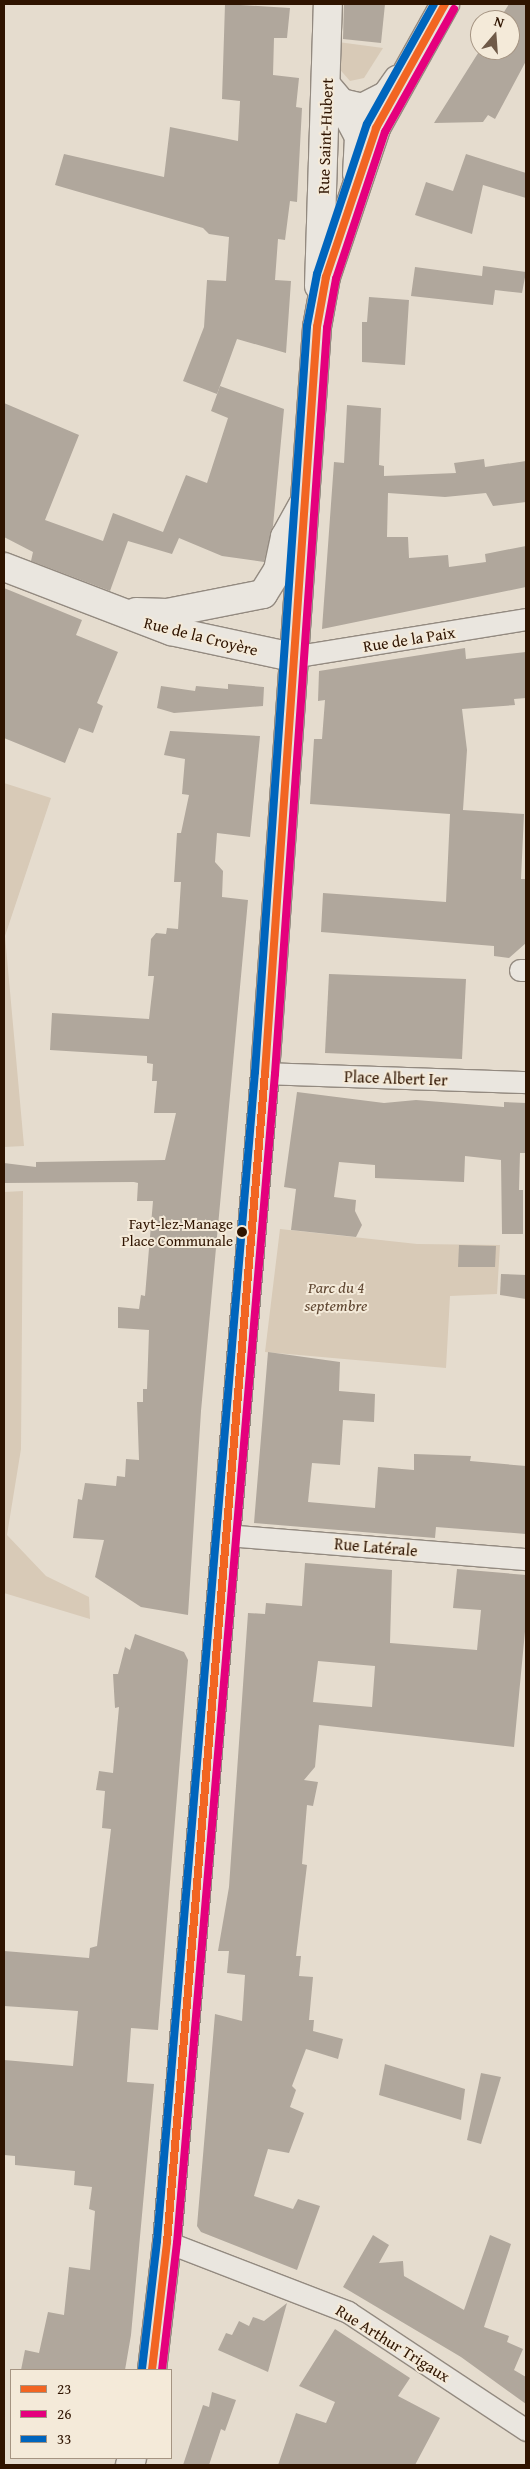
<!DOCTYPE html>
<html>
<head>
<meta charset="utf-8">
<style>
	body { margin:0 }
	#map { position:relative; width:530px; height:2469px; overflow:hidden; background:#e5dcce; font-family:"Gentium Book Plus",serif }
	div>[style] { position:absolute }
	.green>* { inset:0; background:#d8cab7 }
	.building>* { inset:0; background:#b0a79c }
	.roads { filter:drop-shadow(1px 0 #938a80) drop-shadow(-1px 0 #938a80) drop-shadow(0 1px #938a80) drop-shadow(0 -1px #938a80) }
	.minor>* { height:21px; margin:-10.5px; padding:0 10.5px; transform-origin:10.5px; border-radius:10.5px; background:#eae6df }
	.tertiary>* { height:28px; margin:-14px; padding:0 14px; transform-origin:14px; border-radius:14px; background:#eae6df }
	.primary>* { height:28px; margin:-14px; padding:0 14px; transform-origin:14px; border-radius:14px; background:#e7e2da }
	.bus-1>* { height:8px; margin:-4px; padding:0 4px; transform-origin:4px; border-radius:4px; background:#f26522 }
	.bus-2>* { height:8px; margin:-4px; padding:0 4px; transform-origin:4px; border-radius:4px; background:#e5007d }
	.bus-3>* { height:8px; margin:-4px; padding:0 4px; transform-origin:4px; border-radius:4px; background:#0065bd }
	.dots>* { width:14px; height:14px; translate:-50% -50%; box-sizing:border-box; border:2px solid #f4ead9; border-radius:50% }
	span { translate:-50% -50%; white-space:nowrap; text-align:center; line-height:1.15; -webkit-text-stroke:4px #f4ead9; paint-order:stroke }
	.bus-label { font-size:15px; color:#2f1400 }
	.right { translate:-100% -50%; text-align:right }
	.street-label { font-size:16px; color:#2f1400 }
	.park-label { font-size:16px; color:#5f4631; font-style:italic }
	.frame { position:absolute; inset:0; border:5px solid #2f1400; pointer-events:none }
	.legend { position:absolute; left:10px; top:2369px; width:162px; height:90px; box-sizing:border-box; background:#f4ead9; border:1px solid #a59482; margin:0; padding:6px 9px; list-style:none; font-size:15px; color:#2f1400 }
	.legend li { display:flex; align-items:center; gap:10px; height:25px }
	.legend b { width:25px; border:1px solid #a59482 }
	.north { position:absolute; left:470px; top:10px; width:50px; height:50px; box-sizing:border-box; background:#f4ead9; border:1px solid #a59482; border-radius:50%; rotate:18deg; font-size:14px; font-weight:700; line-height:20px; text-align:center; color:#2f1400 }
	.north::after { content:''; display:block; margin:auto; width:18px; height:22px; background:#6f5a48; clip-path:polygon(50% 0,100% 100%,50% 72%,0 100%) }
</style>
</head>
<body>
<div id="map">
	<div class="green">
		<div style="clip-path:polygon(338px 42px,383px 48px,364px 78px,350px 81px,336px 65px)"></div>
		<div style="clip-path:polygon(4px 783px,51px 798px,5px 936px,24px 1146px,4px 1147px)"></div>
		<div style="clip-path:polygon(23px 1191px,21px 1449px,7px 1535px,46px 1576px,89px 1597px,90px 1619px,4px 1593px,4px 1192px)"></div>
		<div style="clip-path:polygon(280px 1229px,417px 1244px,500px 1245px,497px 1294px,450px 1296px,446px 1368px,265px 1352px)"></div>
	</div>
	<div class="building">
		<div style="clip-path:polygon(225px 4px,290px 8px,287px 38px,274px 38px,273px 75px,299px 78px,296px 107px,302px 108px,297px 202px,290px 201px,285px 240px,278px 239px,275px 280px,291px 281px,286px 353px,237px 339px,217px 394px,183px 381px,204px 327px,207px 280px,226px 281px,229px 237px,209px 234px,203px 228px,55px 185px,64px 154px,164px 177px,170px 127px,238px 141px,240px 101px,222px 99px)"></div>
		<div style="clip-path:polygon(344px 4px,385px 4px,381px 43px,343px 39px)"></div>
		<div style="clip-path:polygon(509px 4px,526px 4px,526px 61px,495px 119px,488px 115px,483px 122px,434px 123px,480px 50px,510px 50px,510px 20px,499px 20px)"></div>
		<div style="clip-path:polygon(466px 154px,526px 173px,526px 198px,483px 185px,472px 234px,415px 215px,426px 182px,453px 191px)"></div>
		<div style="clip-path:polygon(483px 266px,526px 272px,522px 293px,495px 290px,493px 305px,411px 296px,415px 267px,482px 276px)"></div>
		<div style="clip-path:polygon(369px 297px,409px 300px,405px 365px,362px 362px,362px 322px,367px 322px)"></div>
		<div style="clip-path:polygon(220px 386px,284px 409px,273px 526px,264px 562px,222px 556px,179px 538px,172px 554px,128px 541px,110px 591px,31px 561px,33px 552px,4px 537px,4px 403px,79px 435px,45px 520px,103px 541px,113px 513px,163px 532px,186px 475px,207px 483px,228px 418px,211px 411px)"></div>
		<div style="clip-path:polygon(347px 405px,381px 408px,379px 465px,384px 466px,384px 476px,456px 473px,454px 463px,484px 459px,485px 467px,526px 461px,526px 502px,493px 506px,486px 493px,445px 497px,388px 493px,387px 537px,408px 537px,409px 558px,448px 555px,449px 567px,486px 562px,485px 554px,526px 546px,526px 587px,322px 629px,334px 462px,344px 463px)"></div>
		<div style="clip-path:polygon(4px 588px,82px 620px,76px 635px,118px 652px,97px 703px,103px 706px,93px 733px,79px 728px,65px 763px,4px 738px)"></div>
		<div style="clip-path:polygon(465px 648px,466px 659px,526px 652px,526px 698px,514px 699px,515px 705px,462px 709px,467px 750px,463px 810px,524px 814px,521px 879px,526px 879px,526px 943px,509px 958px,494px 956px,494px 946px,321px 932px,323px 893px,446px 902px,450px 814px,310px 804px,314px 739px,322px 739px,325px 700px,318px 701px,319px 671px)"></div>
		<div style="clip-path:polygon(228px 684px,264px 687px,263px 706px,174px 713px,157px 708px,161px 686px,195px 691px,196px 686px,228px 689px)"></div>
		<div style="clip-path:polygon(170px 731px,260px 736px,250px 837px,217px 833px,215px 862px,223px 871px,222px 897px,248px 900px,201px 1411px,188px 1615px,141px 1607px,95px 1577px,104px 1540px,73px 1538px,78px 1499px,82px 1500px,85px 1483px,116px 1486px,117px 1476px,125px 1477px,126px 1459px,139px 1460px,137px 1402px,143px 1402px,143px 1389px,147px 1389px,149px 1330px,118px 1328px,118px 1307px,139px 1309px,141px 1295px,145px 1296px,153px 1201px,137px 1201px,138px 1183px,134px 1182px,4px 1183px,4px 1163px,36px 1167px,36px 1162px,165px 1160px,176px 1113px,154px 1113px,157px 1081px,152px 1081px,153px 1064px,147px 1063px,147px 1056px,50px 1050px,52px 1013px,149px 1019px,154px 976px,148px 976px,151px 939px,156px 933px,166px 934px,167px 928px,178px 929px,181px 882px,174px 882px,177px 833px,181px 833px,189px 795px,182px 794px,185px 759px,164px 755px)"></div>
		<div style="clip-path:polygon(329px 974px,466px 979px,462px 1059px,325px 1053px)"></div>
		<div style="clip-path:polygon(297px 1092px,384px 1103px,416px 1100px,504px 1107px,504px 1102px,526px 1103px,526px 1153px,520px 1153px,519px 1190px,523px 1190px,523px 1234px,502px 1234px,501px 1160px,465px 1156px,464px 1182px,375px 1178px,375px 1165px,339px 1162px,334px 1197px,356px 1200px,355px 1211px,362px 1225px,356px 1237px,291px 1230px,296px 1189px,284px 1187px)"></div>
		<div style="clip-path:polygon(459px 1245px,496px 1246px,495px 1267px,458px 1267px)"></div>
		<div style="clip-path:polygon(501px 1274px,526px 1275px,526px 1299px,500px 1295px)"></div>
		<div style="clip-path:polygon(268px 1352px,340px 1362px,339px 1391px,375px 1394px,374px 1422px,343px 1420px,340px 1465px,312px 1463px,308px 1502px,375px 1508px,378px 1467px,414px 1470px,414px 1454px,471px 1456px,470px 1461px,526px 1466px,526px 1534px,436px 1527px,435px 1538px,254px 1523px)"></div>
		<div style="clip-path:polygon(evenodd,305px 1563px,392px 1570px,390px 1643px,477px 1650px,481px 1610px,453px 1608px,457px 1569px,526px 1575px,526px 1621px,514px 1747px,319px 1725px,315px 1767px,304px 1780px,318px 1782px,313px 1806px,307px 1805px,302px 1864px,307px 1865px,296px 1956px,301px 1956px,299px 1976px,313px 1977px,309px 2020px,314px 2020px,313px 2031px,343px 2039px,338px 2059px,306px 2049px,292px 2086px,296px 2090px,290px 2107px,304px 2113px,289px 2153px,268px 2149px,254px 2196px,293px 2209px,298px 2199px,320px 2206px,297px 2270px,201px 2232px,197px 2226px,215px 2014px,242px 2021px,245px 1975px,227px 1973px,229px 1951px,218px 1951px,229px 1887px,248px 1613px,265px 1614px,266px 1603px,302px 1606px,305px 1563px,318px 1661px,375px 1666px,372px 1707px,313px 1702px,318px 1661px)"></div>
		<div style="clip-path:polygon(135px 1634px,184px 1652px,188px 1660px,158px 2030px,131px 2028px,127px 2082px,154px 2084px,131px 2335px,125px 2370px,21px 2370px,25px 2350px,39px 2353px,48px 2312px,64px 2315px,69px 2267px,90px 2270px,95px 2211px,89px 2209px,92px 2187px,74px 2185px,75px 2171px,15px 2165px,15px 2156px,4px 2155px,4px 2060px,73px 2066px,78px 2011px,4px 2006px,4px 1951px,89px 1958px,90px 1948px,97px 1946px,111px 1829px,102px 1828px,105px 1791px,96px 1790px,99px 1771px,113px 1773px,119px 1707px,115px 1708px,113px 1674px,118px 1674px,125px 1647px,130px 1650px)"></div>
		<div style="clip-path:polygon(385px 2064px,465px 2089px,461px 2120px,379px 2095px)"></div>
		<div style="clip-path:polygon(481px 2073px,501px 2077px,481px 2144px,467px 2140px)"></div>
		<div style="clip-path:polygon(373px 2235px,389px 2245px,379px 2263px,403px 2261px,404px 2276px,464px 2310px,490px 2235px,511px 2244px,484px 2327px,509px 2336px,507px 2342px,523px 2349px,514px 2370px,526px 2377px,526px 2404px,461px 2357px,343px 2287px)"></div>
		<div style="clip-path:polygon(287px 2303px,268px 2372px,218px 2350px,226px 2333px,232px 2335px,239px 2321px,249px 2326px,253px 2317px,264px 2321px)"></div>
		<div style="clip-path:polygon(335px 2329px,410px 2378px,398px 2396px,440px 2418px,415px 2465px,278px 2465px,296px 2413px,326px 2423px,335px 2402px,299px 2386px)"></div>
		<div style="clip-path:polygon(212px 2392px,236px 2400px,225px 2431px,221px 2429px,209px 2465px,183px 2465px,203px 2405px,209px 2407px)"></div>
	</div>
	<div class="roads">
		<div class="minor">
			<div style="left:292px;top:657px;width:237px;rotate:-9.2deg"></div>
			<div style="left:520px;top:970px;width:6px"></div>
			<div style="left:265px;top:1073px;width:261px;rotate:2deg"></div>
			<div style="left:225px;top:1535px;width:302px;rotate:4.6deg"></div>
			<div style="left:167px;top:2242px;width:194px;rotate:21.1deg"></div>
			<div style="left:348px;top:2312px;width:214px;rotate:33.5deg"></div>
		</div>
		<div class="tertiary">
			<div style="left:326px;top:85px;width:23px;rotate:50deg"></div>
			<div style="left:341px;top:103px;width:22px;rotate:13deg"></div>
			<div style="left:362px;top:108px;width:28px;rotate:-27deg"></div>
			<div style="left:387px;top:95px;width:19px;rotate:-55deg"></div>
			<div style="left:341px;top:103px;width:38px;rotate:62deg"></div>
			<div style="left:359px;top:137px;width:37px;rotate:93deg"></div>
			<div style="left:319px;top:286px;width:282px;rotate:-88.2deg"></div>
			<div style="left:4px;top:567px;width:179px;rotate:21deg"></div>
			<div style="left:171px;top:631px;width:124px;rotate:12.1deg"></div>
			<div style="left:136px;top:612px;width:31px;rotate:2deg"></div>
			<div style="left:167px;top:613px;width:98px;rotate:-11.2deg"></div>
			<div style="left:263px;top:594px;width:28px;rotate:-58deg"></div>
			<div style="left:278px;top:570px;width:34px;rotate:-78deg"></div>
			<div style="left:285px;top:537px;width:38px;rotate:-61deg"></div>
		</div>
		<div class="primary">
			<div style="left:152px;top:2370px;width:129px;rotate:-83.3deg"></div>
			<div style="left:167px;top:2242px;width:1173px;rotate:-85.21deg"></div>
			<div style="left:265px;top:1073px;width:748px;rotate:-86.01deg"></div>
			<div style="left:317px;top:327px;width:51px;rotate:-79.8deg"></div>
			<div style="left:326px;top:277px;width:157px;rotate:-71.4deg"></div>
			<div style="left:376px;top:128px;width:142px;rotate:-60.9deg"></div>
			<div style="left:130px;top:2465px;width:7px;rotate:-74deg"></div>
		</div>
	</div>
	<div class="bus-1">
		<div style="left:152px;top:2370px;width:129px;rotate:-83.3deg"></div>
		<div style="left:167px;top:2242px;width:1173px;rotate:-85.21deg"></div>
		<div style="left:265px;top:1073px;width:748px;rotate:-86.01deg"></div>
		<div style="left:317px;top:327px;width:51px;rotate:-79.8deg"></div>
		<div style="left:326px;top:277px;width:157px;rotate:-71.4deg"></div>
		<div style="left:376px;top:128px;width:142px;rotate:-60.9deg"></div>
	</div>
	<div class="bus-2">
		<div style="left:162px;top:2370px;width:128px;rotate:-83.3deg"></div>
		<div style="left:177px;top:2243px;width:1173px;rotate:-85.21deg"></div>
		<div style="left:275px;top:1074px;width:748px;rotate:-86.01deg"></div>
		<div style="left:327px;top:328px;width:50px;rotate:-79.6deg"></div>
		<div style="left:336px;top:279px;width:155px;rotate:-71.6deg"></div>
		<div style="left:385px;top:132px;width:141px;rotate:-60.7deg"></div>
	</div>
	<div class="bus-3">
		<div style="left:142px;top:2369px;width:129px;rotate:-83.3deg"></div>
		<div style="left:157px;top:2241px;width:1173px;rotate:-85.21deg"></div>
		<div style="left:255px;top:1072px;width:748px;rotate:-86.01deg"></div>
		<div style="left:307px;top:326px;width:53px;rotate:-79.1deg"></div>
		<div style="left:317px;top:274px;width:158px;rotate:-71.6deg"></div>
		<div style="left:367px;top:124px;width:137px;rotate:-60.8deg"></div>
	</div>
	<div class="dots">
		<div style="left:242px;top:1232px;background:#2f1400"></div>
	</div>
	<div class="bus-label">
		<span class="right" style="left:233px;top:1232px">Fayt-lez-Manage<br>Place Communale</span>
	</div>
	<div class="street-label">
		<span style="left:325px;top:136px;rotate:-88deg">Rue Saint-Hubert</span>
		<span style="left:201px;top:636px;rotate:14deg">Rue de la Croyère</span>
		<span style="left:409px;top:639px;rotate:-9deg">Rue de la Paix</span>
		<span style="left:396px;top:1078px;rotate:2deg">Place Albert Ier</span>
		<span style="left:376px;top:1547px;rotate:5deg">Rue Latérale</span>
		<span style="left:393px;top:2343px;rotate:32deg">Rue Arthur Trigaux</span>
	</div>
	<div class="park-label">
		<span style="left:336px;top:1296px">Parc du 4<br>septembre</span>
	</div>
	<div class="frame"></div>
	<ul class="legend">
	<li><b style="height:6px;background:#f26522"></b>23</li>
	<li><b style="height:6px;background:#e5007d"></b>26</li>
	<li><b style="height:6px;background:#0065bd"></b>33</li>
	</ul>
	<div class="north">N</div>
</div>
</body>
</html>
